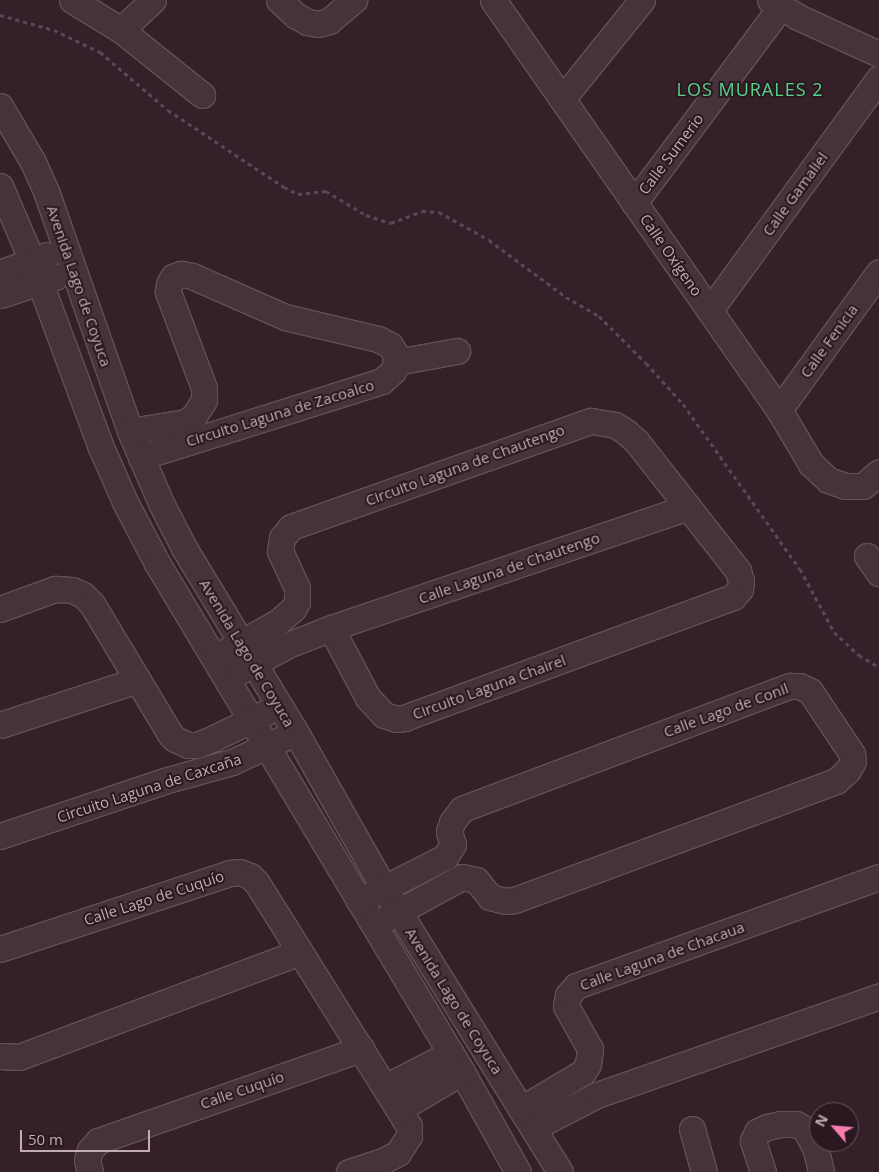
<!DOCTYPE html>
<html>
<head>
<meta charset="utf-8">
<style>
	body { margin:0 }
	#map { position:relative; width:879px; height:1172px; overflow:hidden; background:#351f29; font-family:"Open Sans",sans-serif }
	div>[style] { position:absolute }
	.path>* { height:3px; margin-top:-1.5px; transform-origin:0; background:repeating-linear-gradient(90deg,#5c4759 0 4px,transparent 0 8px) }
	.roads { filter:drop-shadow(1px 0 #644f58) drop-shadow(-1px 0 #644f58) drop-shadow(0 1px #644f58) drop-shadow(0 -1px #644f58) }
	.minor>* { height:25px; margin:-12.5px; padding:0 12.5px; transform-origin:12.5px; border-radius:12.5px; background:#45323b }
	span { translate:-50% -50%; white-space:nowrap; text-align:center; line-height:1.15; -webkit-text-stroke:4px #2a1820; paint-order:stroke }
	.street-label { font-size:15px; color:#c3abb5 }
	.quarter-label { font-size:18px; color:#57d289; letter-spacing:1px }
	.north { position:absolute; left:809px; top:1102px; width:50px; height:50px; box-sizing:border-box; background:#2a1820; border:1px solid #67535c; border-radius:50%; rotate:297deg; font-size:14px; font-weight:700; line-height:20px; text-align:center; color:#c3abb5 }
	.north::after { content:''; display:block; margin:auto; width:18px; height:22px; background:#f77caf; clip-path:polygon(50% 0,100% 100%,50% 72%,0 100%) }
	.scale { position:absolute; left:20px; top:1130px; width:130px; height:22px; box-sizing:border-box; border:2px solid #c3abb5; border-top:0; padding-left:6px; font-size:15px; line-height:18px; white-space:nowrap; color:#c3abb5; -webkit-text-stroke:4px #2a1820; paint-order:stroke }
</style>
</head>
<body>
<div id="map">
	<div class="path">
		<div style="left:0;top:15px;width:56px;rotate:15.5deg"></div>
		<div style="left:54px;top:30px;width:51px;rotate:25.6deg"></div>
		<div style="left:100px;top:52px;width:89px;rotate:40.5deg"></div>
		<div style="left:168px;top:110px;width:139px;rotate:33.6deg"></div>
		<div style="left:284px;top:187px;width:16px;rotate:27deg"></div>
		<div style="left:298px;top:194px;width:28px;rotate:-6deg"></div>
		<div style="left:326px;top:191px;width:47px;rotate:31deg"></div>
		<div style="left:366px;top:215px;width:26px;rotate:18deg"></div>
		<div style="left:391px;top:223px;width:33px;rotate:-21deg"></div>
		<div style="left:422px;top:211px;width:17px;rotate:3deg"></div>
		<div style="left:439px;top:212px;width:57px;rotate:29.2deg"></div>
		<div style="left:489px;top:240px;width:96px;rotate:36.5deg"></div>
		<div style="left:566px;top:297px;width:38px;rotate:30deg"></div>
		<div style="left:599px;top:316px;width:66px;rotate:45deg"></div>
		<div style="left:646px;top:363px;width:55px;rotate:47.9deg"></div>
		<div style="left:683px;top:404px;width:202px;rotate:54.7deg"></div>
		<div style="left:800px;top:569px;width:72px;rotate:61.6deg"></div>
		<div style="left:834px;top:632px;width:34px;rotate:43deg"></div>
		<div style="left:859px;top:655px;width:23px;rotate:31deg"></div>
	</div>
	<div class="roads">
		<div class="minor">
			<div style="left:72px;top:0;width:57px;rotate:31.5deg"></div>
			<div style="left:121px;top:30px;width:104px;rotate:38.7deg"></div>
			<div style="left:279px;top:0;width:22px;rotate:43deg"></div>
			<div style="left:295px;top:15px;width:14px;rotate:30deg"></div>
			<div style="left:307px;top:22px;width:11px;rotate:10deg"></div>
			<div style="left:318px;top:24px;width:11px;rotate:-15deg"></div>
			<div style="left:329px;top:21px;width:33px;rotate:-40deg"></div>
			<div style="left:493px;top:0;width:500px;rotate:55.1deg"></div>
			<div style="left:779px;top:410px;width:63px;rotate:59.3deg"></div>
			<div style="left:811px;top:464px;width:23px;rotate:43deg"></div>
			<div style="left:828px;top:480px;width:18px;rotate:19deg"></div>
			<div style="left:845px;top:486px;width:18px"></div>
			<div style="left:863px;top:486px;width:21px;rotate:-41deg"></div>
			<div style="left:770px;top:0;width:33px;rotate:31deg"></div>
			<div style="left:798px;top:17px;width:89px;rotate:24.6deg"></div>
			<div style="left:121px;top:30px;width:44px;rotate:-43.2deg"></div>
			<div style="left:563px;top:98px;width:126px;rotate:-51.1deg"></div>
			<div style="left:0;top:106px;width:65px;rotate:59.5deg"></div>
			<div style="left:33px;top:162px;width:35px;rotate:66deg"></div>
			<div style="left:47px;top:194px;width:251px;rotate:70.7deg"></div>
			<div style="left:130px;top:431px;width:78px;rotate:66.7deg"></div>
			<div style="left:161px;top:503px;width:51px;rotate:62.9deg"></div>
			<div style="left:184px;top:548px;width:214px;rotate:58.8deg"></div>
			<div style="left:295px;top:731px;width:180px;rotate:60.5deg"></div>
			<div style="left:384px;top:888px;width:334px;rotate:58.2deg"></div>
			<div style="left:0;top:186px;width:82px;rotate:66.9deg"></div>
			<div style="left:32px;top:261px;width:196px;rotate:69.7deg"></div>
			<div style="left:100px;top:445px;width:62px;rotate:66.3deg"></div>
			<div style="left:125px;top:502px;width:69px;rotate:62.3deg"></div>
			<div style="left:157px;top:563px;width:593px;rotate:59.07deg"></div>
			<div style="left:462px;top:1072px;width:115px;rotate:60.8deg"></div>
			<div style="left:634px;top:203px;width:244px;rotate:-53.2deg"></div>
			<div style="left:0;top:273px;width:50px;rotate:-21deg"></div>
			<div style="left:0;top:295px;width:58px;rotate:-18.1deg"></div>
			<div style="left:710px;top:310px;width:287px;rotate:-53.9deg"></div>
			<div style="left:396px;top:362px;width:62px;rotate:-10.2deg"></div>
			<div style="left:779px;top:410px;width:170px;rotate:-54.1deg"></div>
			<div style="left:130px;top:431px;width:57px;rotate:-9.1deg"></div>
			<div style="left:186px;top:422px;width:10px;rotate:-37deg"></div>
			<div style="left:194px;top:416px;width:19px;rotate:-58deg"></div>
			<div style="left:204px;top:400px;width:12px;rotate:-90deg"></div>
			<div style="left:204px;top:388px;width:103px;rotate:-110.6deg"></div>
			<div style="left:168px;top:292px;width:8px;rotate:-83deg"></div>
			<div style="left:169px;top:284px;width:8px;rotate:-60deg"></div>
			<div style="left:173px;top:277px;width:9px;rotate:-21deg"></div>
			<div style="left:181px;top:274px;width:11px;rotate:10deg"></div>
			<div style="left:192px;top:276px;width:102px;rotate:23.8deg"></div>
			<div style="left:285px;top:317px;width:96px;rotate:13.3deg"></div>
			<div style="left:378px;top:339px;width:13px;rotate:27deg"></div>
			<div style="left:390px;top:345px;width:9px;rotate:58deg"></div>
			<div style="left:395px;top:353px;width:9px;rotate:84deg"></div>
			<div style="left:396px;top:362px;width:9px;rotate:108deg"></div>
			<div style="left:393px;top:371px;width:15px;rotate:138deg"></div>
			<div style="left:382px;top:381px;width:253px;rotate:162.5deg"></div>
			<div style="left:867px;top:556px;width:21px;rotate:55deg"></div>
			<div style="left:0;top:609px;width:59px;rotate:-20deg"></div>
			<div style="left:55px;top:589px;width:17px;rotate:3deg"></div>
			<div style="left:72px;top:590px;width:12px;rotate:24deg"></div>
			<div style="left:83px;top:595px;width:13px;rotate:45deg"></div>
			<div style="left:92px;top:604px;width:152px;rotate:59deg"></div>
			<div style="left:170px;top:734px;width:7px;rotate:45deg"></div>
			<div style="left:175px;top:739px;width:14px;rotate:25deg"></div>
			<div style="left:188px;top:745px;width:9px"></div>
			<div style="left:197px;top:745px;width:16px;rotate:-22deg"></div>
			<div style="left:212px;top:739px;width:59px;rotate:-26.1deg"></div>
			<div style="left:214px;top:658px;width:73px;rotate:-29.4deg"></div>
			<div style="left:278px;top:622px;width:20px;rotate:-41deg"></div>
			<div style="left:293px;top:609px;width:8px;rotate:-60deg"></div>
			<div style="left:297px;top:602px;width:14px;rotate:-90deg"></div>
			<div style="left:297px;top:588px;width:41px;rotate:-114.7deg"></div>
			<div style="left:280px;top:551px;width:13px;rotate:-81deg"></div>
			<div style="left:282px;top:538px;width:14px;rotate:-51deg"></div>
			<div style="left:291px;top:527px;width:318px;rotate:-19.5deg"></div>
			<div style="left:591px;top:421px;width:24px;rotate:9deg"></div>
			<div style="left:615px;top:425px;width:13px;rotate:32deg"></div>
			<div style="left:626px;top:432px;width:15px;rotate:42deg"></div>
			<div style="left:637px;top:442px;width:164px;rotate:51.9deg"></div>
			<div style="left:738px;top:571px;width:10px;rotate:73deg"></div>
			<div style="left:741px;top:581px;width:8px;rotate:97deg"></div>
			<div style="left:740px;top:589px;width:11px;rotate:131deg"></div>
			<div style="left:733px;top:597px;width:350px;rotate:159.8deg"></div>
			<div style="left:405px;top:718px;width:8px;rotate:173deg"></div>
			<div style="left:397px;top:719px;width:14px;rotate:-163deg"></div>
			<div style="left:384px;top:715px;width:23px;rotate:-133deg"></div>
			<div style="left:368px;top:698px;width:79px;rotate:-117.9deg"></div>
			<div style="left:240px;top:671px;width:55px;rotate:-28.4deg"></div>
			<div style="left:288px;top:645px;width:46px;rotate:-21.6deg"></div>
			<div style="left:331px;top:628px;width:377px;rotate:-18.7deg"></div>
			<div style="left:0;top:725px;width:145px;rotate:-18.1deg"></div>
			<div style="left:0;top:836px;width:173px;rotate:-18.5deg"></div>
			<div style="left:164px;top:781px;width:71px;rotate:-15.6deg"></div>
			<div style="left:232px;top:762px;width:55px;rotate:-24.7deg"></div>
			<div style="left:359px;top:901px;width:97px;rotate:-27.1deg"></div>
			<div style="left:445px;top:857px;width:15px;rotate:-58deg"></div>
			<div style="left:453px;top:844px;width:13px;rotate:-108deg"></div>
			<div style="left:449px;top:832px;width:10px;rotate:-73deg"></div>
			<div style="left:452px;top:822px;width:16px;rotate:-52deg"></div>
			<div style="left:462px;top:809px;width:350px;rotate:-20.6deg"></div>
			<div style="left:790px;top:686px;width:9px"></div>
			<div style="left:799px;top:686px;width:12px;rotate:24deg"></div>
			<div style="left:810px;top:691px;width:76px;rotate:56.3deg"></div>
			<div style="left:852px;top:754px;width:7px;rotate:82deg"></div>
			<div style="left:853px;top:761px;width:10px;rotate:119deg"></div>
			<div style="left:848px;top:770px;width:16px;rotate:137deg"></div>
			<div style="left:836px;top:781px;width:342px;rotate:159.7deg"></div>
			<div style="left:515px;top:900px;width:10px;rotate:174deg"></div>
			<div style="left:505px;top:901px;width:16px;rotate:-165deg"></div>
			<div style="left:490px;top:897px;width:22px;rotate:-129deg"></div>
			<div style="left:476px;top:880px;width:14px;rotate:-168deg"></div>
			<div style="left:462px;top:877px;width:100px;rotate:151.4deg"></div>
			<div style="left:0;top:949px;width:242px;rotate:-18.3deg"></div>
			<div style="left:230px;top:873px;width:10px;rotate:-6deg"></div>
			<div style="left:240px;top:872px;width:11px;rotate:22deg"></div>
			<div style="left:250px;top:876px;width:10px;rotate:45deg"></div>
			<div style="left:257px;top:883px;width:287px;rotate:58deg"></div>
			<div style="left:409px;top:1126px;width:10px;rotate:90deg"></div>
			<div style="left:409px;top:1136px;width:20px;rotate:123deg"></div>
			<div style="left:398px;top:1153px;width:17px;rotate:152deg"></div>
			<div style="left:383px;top:1161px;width:36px;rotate:162deg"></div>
			<div style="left:0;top:1056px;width:19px;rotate:3deg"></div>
			<div style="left:19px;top:1057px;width:300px;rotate:-20.5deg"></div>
			<div style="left:385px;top:1087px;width:74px;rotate:-27.3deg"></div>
			<div style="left:399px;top:1109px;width:73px;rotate:-30.4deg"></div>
			<div style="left:521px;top:1109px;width:72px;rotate:-30.8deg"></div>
			<div style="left:583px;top:1072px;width:9px;rotate:-58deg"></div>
			<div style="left:588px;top:1064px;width:15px;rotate:-82deg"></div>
			<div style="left:590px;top:1049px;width:49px;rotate:-119.2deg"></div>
			<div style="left:566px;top:1006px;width:11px;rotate:-80deg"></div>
			<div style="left:568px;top:995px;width:12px;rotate:-48deg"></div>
			<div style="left:576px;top:986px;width:322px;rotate:-19.8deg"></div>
			<div style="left:533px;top:1128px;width:72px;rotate:-27.3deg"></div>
			<div style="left:597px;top:1095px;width:299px;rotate:-19.3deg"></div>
			<div style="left:692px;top:1129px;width:45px;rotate:74.4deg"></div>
			<div style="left:90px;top:1172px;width:12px;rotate:-104deg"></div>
			<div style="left:87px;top:1160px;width:10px;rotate:-73deg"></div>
			<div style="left:90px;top:1150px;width:12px;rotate:-48deg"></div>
			<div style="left:98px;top:1141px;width:279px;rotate:-19.3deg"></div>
			<div style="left:763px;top:1172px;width:33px;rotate:-108deg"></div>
			<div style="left:753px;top:1141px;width:10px;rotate:-66deg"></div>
			<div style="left:757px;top:1132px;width:11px;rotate:-27deg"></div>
			<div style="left:767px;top:1127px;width:14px;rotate:-12deg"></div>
			<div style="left:781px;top:1124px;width:15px"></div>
			<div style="left:796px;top:1124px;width:10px;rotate:29deg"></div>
			<div style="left:805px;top:1129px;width:24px;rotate:62deg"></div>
			<div style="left:816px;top:1150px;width:23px;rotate:77deg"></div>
		</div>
	</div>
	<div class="street-label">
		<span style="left:671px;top:154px;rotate:-53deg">Calle Sumerio</span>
		<span style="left:795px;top:194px;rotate:-54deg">Calle Gamaliel</span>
		<span style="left:671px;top:255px;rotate:55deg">Calle Oxígeno</span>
		<span style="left:79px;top:286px;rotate:71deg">Avenida Lago de Coyuca</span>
		<span style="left:829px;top:341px;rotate:-54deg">Calle Fenicia</span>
		<span style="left:280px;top:413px;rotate:-17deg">Circuito Laguna de Zacoalco</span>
		<span style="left:465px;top:465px;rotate:-20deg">Circuito Laguna de Chautengo</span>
		<span style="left:509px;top:568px;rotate:-19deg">Calle Laguna de Chautengo</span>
		<span style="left:247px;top:653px;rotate:59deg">Avenida Lago de Coyuca</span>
		<span style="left:489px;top:687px;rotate:-20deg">Circuito Laguna Chairel</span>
		<span style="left:726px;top:710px;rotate:-20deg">Calle Lago de Conil</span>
		<span style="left:149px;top:788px;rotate:-18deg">Circuito Laguna de Caxcaña</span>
		<span style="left:154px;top:898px;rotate:-18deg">Calle Lago de Cuquío</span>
		<span style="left:662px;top:956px;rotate:-20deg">Calle Laguna de Chacaua</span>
		<span style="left:454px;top:1001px;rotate:58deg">Avenida Lago de Coyuca</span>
		<span style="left:242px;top:1090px;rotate:-19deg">Calle Cuquío</span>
	</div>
	<div class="quarter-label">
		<span style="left:750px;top:89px">LOS MURALES 2</span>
	</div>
	<div class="north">N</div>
	<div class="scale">50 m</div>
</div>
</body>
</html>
